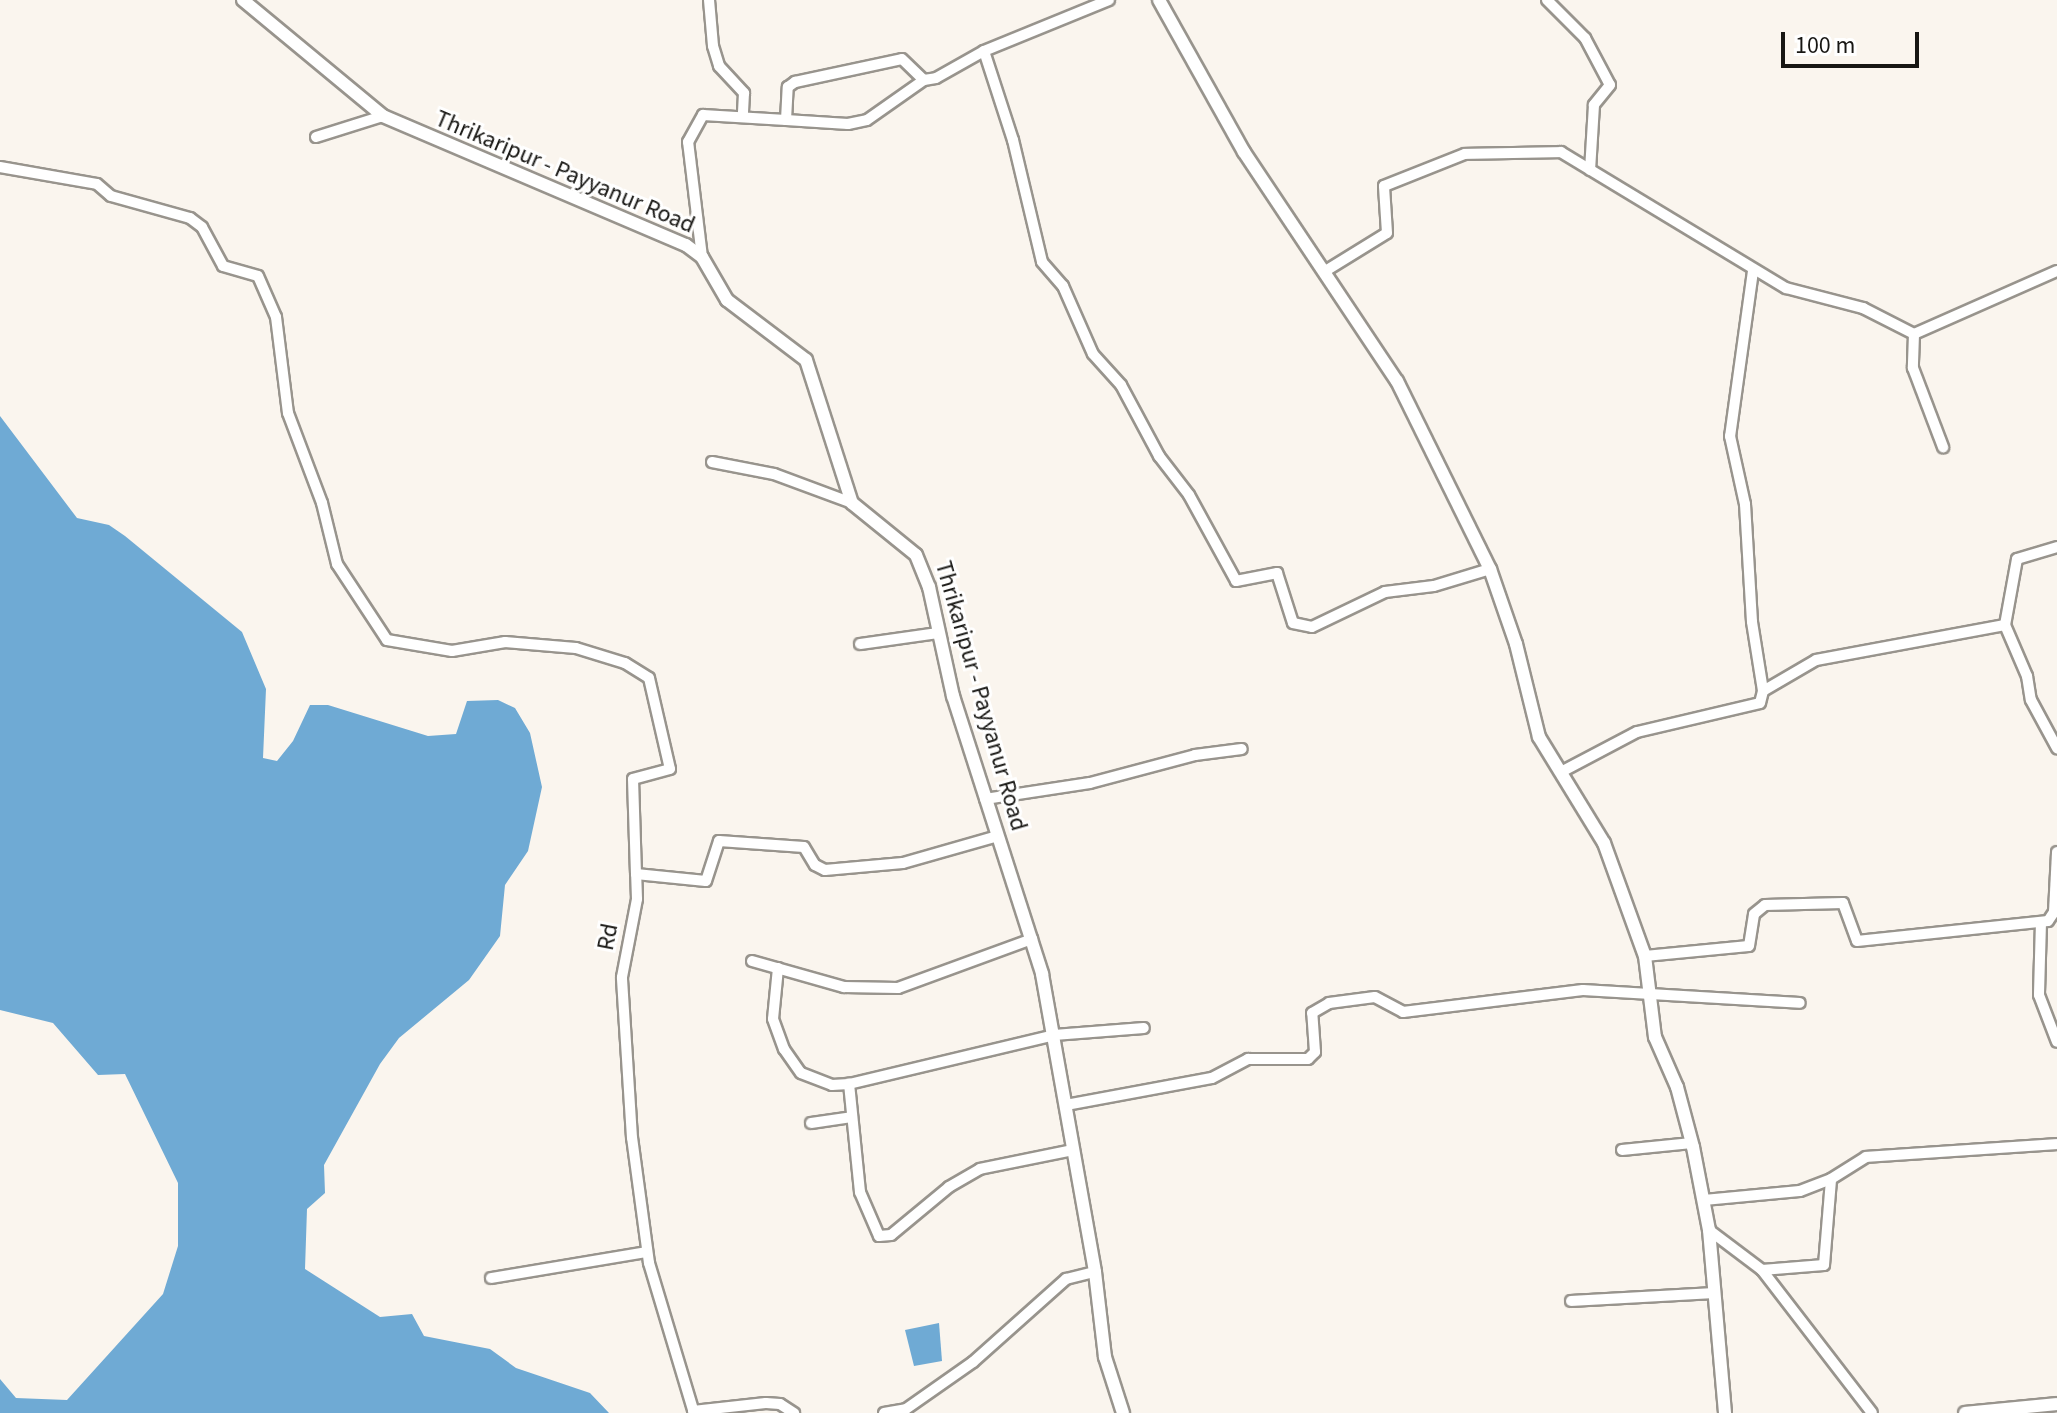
<!DOCTYPE html>
<html>
<head>
<meta charset="utf-8">
<style>
	body { margin:0 }
	#map { position:relative; width:2057px; height:1413px; overflow:hidden; background:#faf5ee; font-family:"Source Sans 3",sans-serif }
	div>[style] { position:absolute }
	.water>* { inset:0; background:#6faad4 }
	.roads { filter:drop-shadow(2px 0 #98948d) drop-shadow(-2px 0 #98948d) drop-shadow(0 2px #98948d) drop-shadow(0 -2px #98948d) }
	.minor>* { height:10px; margin:-5px; padding:0 5px; transform-origin:5px; border-radius:5px; background:#fff }
	.major>* { height:12px; margin:-6px; padding:0 6px; transform-origin:6px; border-radius:6px; background:#fff }
	span { translate:-50% -50%; white-space:nowrap; text-align:center; line-height:1.15; -webkit-text-stroke:6px #fff; paint-order:stroke }
	.street-label { font-size:24px; color:#171613 }
	.scale { position:absolute; left:1781px; top:32px; width:138px; height:36px; box-sizing:border-box; border:4px solid #171613; border-top:0; padding-left:10px; font-size:24px; line-height:28px; white-space:nowrap; color:#171613; -webkit-text-stroke:6px #fff; paint-order:stroke }
</style>
</head>
<body>
<div id="map">
	<div class="water">
		<div style="clip-path:polygon(0 416px,77px 518px,109px 525px,125px 536px,242px 632px,266px 689px,263px 758px,277px 761px,293px 741px,310px 705px,328px 705px,428px 736px,456px 734px,467px 701px,498px 700px,515px 708px,530px 733px,542px 787px,528px 851px,505px 885px,500px 936px,469px 980px,399px 1038px,380px 1064px,324px 1165px,325px 1193px,307px 1209px,305px 1269px,380px 1317px,412px 1314px,424px 1336px,490px 1349px,516px 1368px,590px 1393px,609px 1413px,0 1413px,0 1379px,16px 1398px,67px 1400px,163px 1294px,178px 1246px,178px 1183px,125px 1074px,98px 1075px,53px 1023px,0 1010px)"></div>
		<div style="clip-path:polygon(939px 1323px,942px 1361px,914px 1366px,905px 1330px)"></div>
	</div>
	<div class="roads">
		<div class="minor">
			<div style="left:709px;top:0;width:46px;rotate:85deg"></div>
			<div style="left:713px;top:46px;width:21px;rotate:73deg"></div>
			<div style="left:719px;top:66px;width:37px;rotate:47deg"></div>
			<div style="left:744px;top:93px;width:22px;rotate:93deg"></div>
			<div style="left:1547px;top:0;width:54px;rotate:45deg"></div>
			<div style="left:1585px;top:38px;width:53px;rotate:62deg"></div>
			<div style="left:1610px;top:85px;width:26px;rotate:129deg"></div>
			<div style="left:1594px;top:105px;width:65px;rotate:93.5deg"></div>
			<div style="left:984px;top:51px;width:94px;rotate:72deg"></div>
			<div style="left:1013px;top:140px;width:125px;rotate:76.6deg"></div>
			<div style="left:1042px;top:262px;width:32px;rotate:49deg"></div>
			<div style="left:1063px;top:286px;width:74px;rotate:66.2deg"></div>
			<div style="left:1093px;top:354px;width:42px;rotate:47.9deg"></div>
			<div style="left:1121px;top:385px;width:81px;rotate:61.8deg"></div>
			<div style="left:1159px;top:456px;width:49px;rotate:52.4deg"></div>
			<div style="left:1189px;top:495px;width:98px;rotate:61.3deg"></div>
			<div style="left:1236px;top:581px;width:42px;rotate:-11deg"></div>
			<div style="left:1277px;top:573px;width:52px;rotate:72.3deg"></div>
			<div style="left:1293px;top:623px;width:19px;rotate:12deg"></div>
			<div style="left:1312px;top:627px;width:81px;rotate:-25.6deg"></div>
			<div style="left:1385px;top:592px;width:49px;rotate:-7deg"></div>
			<div style="left:1434px;top:586px;width:59px;rotate:-16.9deg"></div>
			<div style="left:786px;top:120px;width:62px;rotate:3.7deg"></div>
			<div style="left:848px;top:124px;width:19px;rotate:-12deg"></div>
			<div style="left:867px;top:120px;width:70px;rotate:-35.1deg"></div>
			<div style="left:316px;top:137px;width:70px;rotate:-17.4deg"></div>
			<div style="left:0;top:167px;width:98px;rotate:9.9deg"></div>
			<div style="left:97px;top:184px;width:18px;rotate:41deg"></div>
			<div style="left:111px;top:196px;width:82px;rotate:15.6deg"></div>
			<div style="left:190px;top:218px;width:15px;rotate:37deg"></div>
			<div style="left:202px;top:227px;width:44px;rotate:61.7deg"></div>
			<div style="left:223px;top:266px;width:36px;rotate:16deg"></div>
			<div style="left:258px;top:276px;width:45px;rotate:66.3deg"></div>
			<div style="left:276px;top:317px;width:97px;rotate:82.9deg"></div>
			<div style="left:288px;top:413px;width:96px;rotate:69.3deg"></div>
			<div style="left:322px;top:503px;width:63px;rotate:76.2deg"></div>
			<div style="left:337px;top:564px;width:91px;rotate:56.7deg"></div>
			<div style="left:387px;top:640px;width:66px;rotate:9.6deg"></div>
			<div style="left:452px;top:651px;width:54px;rotate:-9.6deg"></div>
			<div style="left:505px;top:642px;width:71px;rotate:4.8deg"></div>
			<div style="left:576px;top:648px;width:51px;rotate:17deg"></div>
			<div style="left:625px;top:663px;width:28px;rotate:32deg"></div>
			<div style="left:649px;top:678px;width:93px;rotate:77deg"></div>
			<div style="left:670px;top:769px;width:38px;rotate:165deg"></div>
			<div style="left:633px;top:779px;width:95px;rotate:88.2deg"></div>
			<div style="left:702px;top:257px;width:116px;rotate:-96.9deg"></div>
			<div style="left:688px;top:142px;width:31px;rotate:-61deg"></div>
			<div style="left:703px;top:115px;width:83px;rotate:3.4deg"></div>
			<div style="left:786px;top:120px;width:33px;rotate:-87deg"></div>
			<div style="left:788px;top:87px;width:9px;rotate:-36deg"></div>
			<div style="left:795px;top:82px;width:109px;rotate:-12.1deg"></div>
			<div style="left:902px;top:59px;width:30px;rotate:44deg"></div>
			<div style="left:924px;top:80px;width:12px;rotate:-9deg"></div>
			<div style="left:936px;top:78px;width:55px;rotate:-29.4deg"></div>
			<div style="left:984px;top:51px;width:135px;rotate:-22.2deg"></div>
			<div style="left:1327px;top:270px;width:70px;rotate:-31.7deg"></div>
			<div style="left:1387px;top:233px;width:47px;rotate:-93.7deg"></div>
			<div style="left:1384px;top:186px;width:87px;rotate:-21.6deg"></div>
			<div style="left:1465px;top:154px;width:96px;rotate:-1.2deg"></div>
			<div style="left:1561px;top:152px;width:263px;rotate:31.2deg"></div>
			<div style="left:1786px;top:288px;width:80px;rotate:14.6deg"></div>
			<div style="left:1863px;top:308px;width:57px;rotate:27deg"></div>
			<div style="left:1914px;top:334px;width:156px;rotate:-23.8deg"></div>
			<div style="left:1753px;top:271px;width:167px;rotate:97.9deg"></div>
			<div style="left:1730px;top:436px;width:70px;rotate:77.6deg"></div>
			<div style="left:1745px;top:504px;width:118px;rotate:86.6deg"></div>
			<div style="left:1752px;top:622px;width:70px;rotate:80.9deg"></div>
			<div style="left:1914px;top:334px;width:34px;rotate:92deg"></div>
			<div style="left:1913px;top:368px;width:85px;rotate:69.2deg"></div>
			<div style="left:712px;top:462px;width:63px;rotate:11deg"></div>
			<div style="left:774px;top:474px;width:83px;rotate:20.4deg"></div>
			<div style="left:2005px;top:625px;width:56px;rotate:66.7deg"></div>
			<div style="left:2027px;top:676px;width:24px;rotate:81deg"></div>
			<div style="left:2031px;top:700px;width:55px;rotate:61.6deg"></div>
			<div style="left:860px;top:644px;width:79px;rotate:-8deg"></div>
			<div style="left:1561px;top:772px;width:86px;rotate:-27.8deg"></div>
			<div style="left:1637px;top:732px;width:126px;rotate:-13.3deg"></div>
			<div style="left:1760px;top:703px;width:12px;rotate:-76deg"></div>
			<div style="left:1763px;top:691px;width:61px;rotate:-30.3deg"></div>
			<div style="left:1816px;top:660px;width:192px;rotate:-10.5deg"></div>
			<div style="left:2005px;top:625px;width:67px;rotate:-79.7deg"></div>
			<div style="left:2017px;top:559px;width:42px;rotate:-16.7deg"></div>
			<div style="left:985px;top:799px;width:106px;rotate:-8.7deg"></div>
			<div style="left:1090px;top:783px;width:109px;rotate:-14.9deg"></div>
			<div style="left:1195px;top:755px;width:47px;rotate:-7.3deg"></div>
			<div style="left:2041px;top:922px;width:73px;rotate:91.6deg"></div>
			<div style="left:2039px;top:995px;width:50px;rotate:69deg"></div>
			<div style="left:1645px;top:956px;width:104px;rotate:-5.5deg"></div>
			<div style="left:1749px;top:946px;width:32px;rotate:-81deg"></div>
			<div style="left:1754px;top:914px;width:14px;rotate:-39deg"></div>
			<div style="left:1765px;top:905px;width:78px;rotate:-1.5deg"></div>
			<div style="left:1843px;top:903px;width:40px;rotate:69.8deg"></div>
			<div style="left:1857px;top:941px;width:192px;rotate:-6deg"></div>
			<div style="left:2048px;top:921px;width:11px;rotate:-56deg"></div>
			<div style="left:2054px;top:912px;width:60px;rotate:-87.1deg"></div>
			<div style="left:752px;top:961px;width:96px;rotate:15.8deg"></div>
			<div style="left:844px;top:987px;width:54px;rotate:1.1deg"></div>
			<div style="left:898px;top:988px;width:143px;rotate:-20.1deg"></div>
			<div style="left:778px;top:968px;width:51px;rotate:95.6deg"></div>
			<div style="left:773px;top:1019px;width:32px;rotate:70deg"></div>
			<div style="left:784px;top:1049px;width:29px;rotate:55deg"></div>
			<div style="left:801px;top:1073px;width:33px;rotate:21deg"></div>
			<div style="left:832px;top:1085px;width:17px;rotate:-3deg"></div>
			<div style="left:1066px;top:1105px;width:148px;rotate:-10.5deg"></div>
			<div style="left:1212px;top:1078px;width:41px;rotate:-27.8deg"></div>
			<div style="left:1248px;top:1059px;width:60px"></div>
			<div style="left:1308px;top:1059px;width:10px;rotate:-45deg"></div>
			<div style="left:1315px;top:1052px;width:39px;rotate:-94deg"></div>
			<div style="left:1312px;top:1013px;width:20px;rotate:-30deg"></div>
			<div style="left:1329px;top:1003px;width:46px;rotate:-7.4deg"></div>
			<div style="left:1375px;top:997px;width:32px;rotate:28deg"></div>
			<div style="left:1403px;top:1012px;width:181px;rotate:-7deg"></div>
			<div style="left:1583px;top:990px;width:217px;rotate:3.4deg"></div>
			<div style="left:811px;top:1123px;width:41px;rotate:-8.3deg"></div>
			<div style="left:1073px;top:1150px;width:95px;rotate:168.5deg"></div>
			<div style="left:980px;top:1169px;width:36px;rotate:150deg"></div>
			<div style="left:949px;top:1187px;width:75px;rotate:140.4deg"></div>
			<div style="left:891px;top:1235px;width:12px;rotate:175deg"></div>
			<div style="left:879px;top:1236px;width:48px;rotate:-113.4deg"></div>
			<div style="left:860px;top:1192px;width:109px;rotate:-95.8deg"></div>
			<div style="left:849px;top:1084px;width:211px;rotate:-13.4deg"></div>
			<div style="left:1054px;top:1035px;width:90px;rotate:-4.4deg"></div>
			<div style="left:1622px;top:1150px;width:70px;rotate:-5.7deg"></div>
			<div style="left:1704px;top:1200px;width:96px;rotate:-5.4deg"></div>
			<div style="left:1800px;top:1191px;width:33px;rotate:-21deg"></div>
			<div style="left:1709px;top:1230px;width:66px;rotate:37deg"></div>
			<div style="left:1762px;top:1270px;width:180px;rotate:52.4deg"></div>
			<div style="left:1762px;top:1270px;width:62px;rotate:-4.6deg"></div>
			<div style="left:1824px;top:1265px;width:86px;rotate:-85.3deg"></div>
			<div style="left:1831px;top:1179px;width:41px;rotate:-32.2deg"></div>
			<div style="left:1866px;top:1157px;width:191px;rotate:-3.9deg"></div>
			<div style="left:491px;top:1278px;width:158px;rotate:-9.5deg"></div>
			<div style="left:1571px;top:1301px;width:143px;rotate:-3.2deg"></div>
			<div style="left:693px;top:1411px;width:73px;rotate:-6.3deg"></div>
			<div style="left:766px;top:1403px;width:14px;rotate:4deg"></div>
			<div style="left:780px;top:1404px;width:17px;rotate:33deg"></div>
			<div style="left:694px;top:1413px;width:157px;rotate:-106.7deg"></div>
			<div style="left:649px;top:1263px;width:126px;rotate:-97.7deg"></div>
			<div style="left:632px;top:1138px;width:161px;rotate:-93.6deg"></div>
			<div style="left:622px;top:977px;width:79px;rotate:-79.1deg"></div>
			<div style="left:637px;top:899px;width:25px;rotate:-92deg"></div>
			<div style="left:636px;top:874px;width:70px;rotate:5.7deg"></div>
			<div style="left:706px;top:881px;width:42px;rotate:-72deg"></div>
			<div style="left:719px;top:841px;width:85px;rotate:4deg"></div>
			<div style="left:804px;top:847px;width:21px;rotate:59deg"></div>
			<div style="left:815px;top:865px;width:11px;rotate:27deg"></div>
			<div style="left:825px;top:870px;width:78px;rotate:-5.1deg"></div>
			<div style="left:903px;top:863px;width:99px;rotate:-15.9deg"></div>
			<div style="left:884px;top:1413px;width:22px;rotate:-10deg"></div>
			<div style="left:906px;top:1409px;width:82px;rotate:-35deg"></div>
			<div style="left:973px;top:1362px;width:125px;rotate:-41.7deg"></div>
			<div style="left:1066px;top:1279px;width:30px;rotate:-14deg"></div>
		</div>
		<div class="major">
			<div style="left:243px;top:0;width:182px;rotate:39.6deg"></div>
			<div style="left:383px;top:116px;width:329px;rotate:23.1deg"></div>
			<div style="left:686px;top:245px;width:20px;rotate:37deg"></div>
			<div style="left:702px;top:257px;width:50px;rotate:59.8deg"></div>
			<div style="left:727px;top:300px;width:99px;rotate:37.2deg"></div>
			<div style="left:806px;top:360px;width:150px;rotate:72.2deg"></div>
			<div style="left:852px;top:503px;width:82px;rotate:39.1deg"></div>
			<div style="left:916px;top:555px;width:35px;rotate:68deg"></div>
			<div style="left:929px;top:587px;width:112px;rotate:77.6deg"></div>
			<div style="left:953px;top:696px;width:292px;rotate:72.2deg"></div>
			<div style="left:1042px;top:974px;width:303px;rotate:79.9deg"></div>
			<div style="left:1095px;top:1272px;width:86px;rotate:83.3deg"></div>
			<div style="left:1105px;top:1357px;width:59px;rotate:72.2deg"></div>
			<div style="left:1159px;top:0;width:174px;rotate:60.8deg"></div>
			<div style="left:1244px;top:152px;width:275px;rotate:56.3deg"></div>
			<div style="left:1397px;top:381px;width:210px;rotate:63.7deg"></div>
			<div style="left:1490px;top:569px;width:79px;rotate:70.9deg"></div>
			<div style="left:1516px;top:644px;width:96px;rotate:76.1deg"></div>
			<div style="left:1539px;top:737px;width:124px;rotate:58.5deg"></div>
			<div style="left:1604px;top:843px;width:120px;rotate:70.1deg"></div>
			<div style="left:1645px;top:956px;width:82px;rotate:83deg"></div>
			<div style="left:1655px;top:1037px;width:55px;rotate:66.3deg"></div>
			<div style="left:1677px;top:1087px;width:62px;rotate:75.1deg"></div>
			<div style="left:1693px;top:1147px;width:85px;rotate:79.1deg"></div>
			<div style="left:1709px;top:1230px;width:184px;rotate:85deg"></div>
			<div style="left:1965px;top:1413px;width:92px;rotate:-5.6deg"></div>
		</div>
	</div>
	<div class="street-label">
		<span style="left:565px;top:172px;rotate:23deg">Thrikaripur - Payyanur Road</span>
		<span style="left:981px;top:696px;rotate:74deg">Thrikaripur - Payyanur Road</span>
		<span style="left:608px;top:937px;rotate:-79deg">Rd</span>
	</div>
	<div class="scale">100 m</div>
</div>
</body>
</html>
